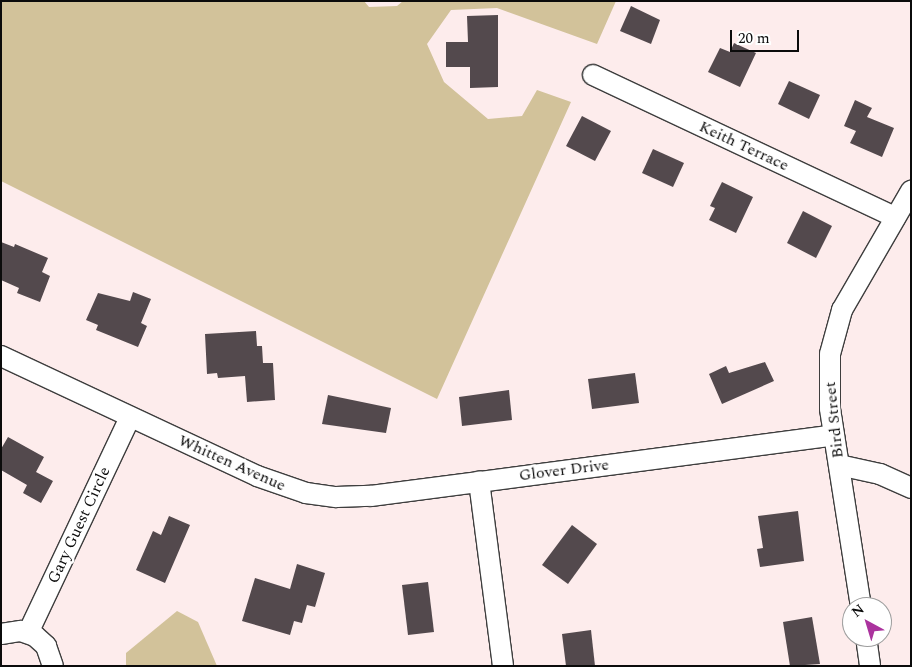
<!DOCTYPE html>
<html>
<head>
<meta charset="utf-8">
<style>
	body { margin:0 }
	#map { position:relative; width:912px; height:667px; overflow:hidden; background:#fdecec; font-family:Spectral,serif }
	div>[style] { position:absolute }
	.forest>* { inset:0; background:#d2c29a }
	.building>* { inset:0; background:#53494d }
	.roads { filter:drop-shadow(1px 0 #3e3e3e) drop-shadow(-1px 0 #3e3e3e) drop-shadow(0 1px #3e3e3e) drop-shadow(0 -1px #3e3e3e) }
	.minor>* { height:20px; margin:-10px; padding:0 10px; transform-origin:10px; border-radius:10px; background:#fff }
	span { translate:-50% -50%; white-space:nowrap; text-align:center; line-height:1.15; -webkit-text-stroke:5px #fff; paint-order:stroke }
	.street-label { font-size:16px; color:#0b0b0b }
	.frame { position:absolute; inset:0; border:2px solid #0b0b0b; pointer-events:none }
	.north { position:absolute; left:842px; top:597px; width:50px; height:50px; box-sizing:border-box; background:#fff; border:1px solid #9d9d9d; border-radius:50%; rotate:321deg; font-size:14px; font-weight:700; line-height:20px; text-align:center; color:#0b0b0b }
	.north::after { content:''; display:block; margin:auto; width:18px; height:22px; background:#ab339e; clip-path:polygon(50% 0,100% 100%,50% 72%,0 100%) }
	.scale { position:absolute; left:730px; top:30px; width:69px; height:22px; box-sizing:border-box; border:2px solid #0b0b0b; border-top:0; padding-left:6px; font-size:15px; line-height:18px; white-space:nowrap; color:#0b0b0b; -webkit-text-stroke:4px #fff; paint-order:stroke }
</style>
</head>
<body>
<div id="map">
	<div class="forest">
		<div style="clip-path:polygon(1px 1px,364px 1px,369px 7px,397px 6px,403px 1px,616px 1px,597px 44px,497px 8px,451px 10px,427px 44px,444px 82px,488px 119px,522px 116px,537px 90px,571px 102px,437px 399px,1px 181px)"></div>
		<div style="clip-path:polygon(177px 611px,198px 622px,217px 666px,126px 666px,126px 653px)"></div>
	</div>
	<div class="building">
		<div style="clip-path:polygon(631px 6px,660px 20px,651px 44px,620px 31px)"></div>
		<div style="clip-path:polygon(498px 15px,498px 87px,470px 88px,470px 67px,446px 67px,446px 42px,468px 42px,467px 16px)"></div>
		<div style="clip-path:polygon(734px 43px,756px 53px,740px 87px,708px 72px,720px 48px,730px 52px)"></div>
		<div style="clip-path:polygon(789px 81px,820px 95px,809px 119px,778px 104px)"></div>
		<div style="clip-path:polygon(855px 100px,872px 108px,867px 117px,894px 128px,882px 157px,850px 143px,856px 131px,844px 126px)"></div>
		<div style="clip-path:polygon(582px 116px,611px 131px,595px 161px,566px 146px)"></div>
		<div style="clip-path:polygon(653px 149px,684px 163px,673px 187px,642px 173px)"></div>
		<div style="clip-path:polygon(722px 182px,753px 197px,736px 233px,709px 220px,715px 208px,710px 206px)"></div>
		<div style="clip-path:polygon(803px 211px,832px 226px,816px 258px,787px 243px)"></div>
		<div style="clip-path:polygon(1px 242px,14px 247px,15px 244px,48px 258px,42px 272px,50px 276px,40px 302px,17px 293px,19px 288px,1px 280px)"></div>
		<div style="clip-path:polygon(133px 292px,151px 299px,141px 323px,147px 326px,138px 347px,96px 330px,98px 325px,86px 320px,98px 293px,130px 301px)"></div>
		<div style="clip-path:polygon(256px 331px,257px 346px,262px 346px,263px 363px,273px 363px,275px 400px,247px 402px,245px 376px,218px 378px,217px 373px,207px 374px,205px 334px)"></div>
		<div style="clip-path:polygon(765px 362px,774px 381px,722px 404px,709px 374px,726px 366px,729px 373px)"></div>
		<div style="clip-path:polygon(635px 373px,639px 403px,592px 409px,588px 379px)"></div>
		<div style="clip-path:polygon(509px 390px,512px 420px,462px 426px,459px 397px)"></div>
		<div style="clip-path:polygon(328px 395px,391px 408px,386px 433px,322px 424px)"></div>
		<div style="clip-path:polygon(8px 437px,44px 457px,36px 472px,53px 481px,41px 503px,23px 493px,27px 485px,1px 470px,1px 449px)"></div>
		<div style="clip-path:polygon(798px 511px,804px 561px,760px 567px,757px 549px,763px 548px,758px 516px)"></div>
		<div style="clip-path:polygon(169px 516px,190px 525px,165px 583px,136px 570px,153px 531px,161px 535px)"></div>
		<div style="clip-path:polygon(572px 525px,597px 544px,568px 584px,542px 565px)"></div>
		<div style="clip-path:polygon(297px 564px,325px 573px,315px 607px,307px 605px,302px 623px,294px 621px,290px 635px,242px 621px,255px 578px,290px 589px)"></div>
		<div style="clip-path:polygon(428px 582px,434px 632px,408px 635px,402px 585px)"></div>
		<div style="clip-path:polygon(812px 617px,820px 664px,790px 666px,783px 622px)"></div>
		<div style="clip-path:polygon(591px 630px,595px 666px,566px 666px,562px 634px)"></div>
	</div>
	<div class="roads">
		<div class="minor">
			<div style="left:593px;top:75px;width:334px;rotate:25.2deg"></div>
			<div style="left:1px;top:356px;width:283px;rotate:25.1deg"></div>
			<div style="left:257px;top:476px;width:52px;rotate:19.1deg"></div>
			<div style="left:306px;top:493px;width:30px;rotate:8deg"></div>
			<div style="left:336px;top:497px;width:35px;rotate:-2deg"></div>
			<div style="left:371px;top:496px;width:109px;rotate:-7.4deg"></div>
			<div style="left:839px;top:465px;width:42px;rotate:12.4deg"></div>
			<div style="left:880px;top:474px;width:34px;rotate:24deg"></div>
			<div style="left:861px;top:607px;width:201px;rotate:-98.9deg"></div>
			<div style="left:830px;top:408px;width:54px;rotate:-90deg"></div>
			<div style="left:830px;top:354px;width:46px;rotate:-74.7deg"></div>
			<div style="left:842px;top:310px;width:138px;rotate:-59.9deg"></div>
			<div style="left:28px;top:633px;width:239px;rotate:-64.7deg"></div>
			<div style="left:1px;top:634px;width:20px;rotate:-9deg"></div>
			<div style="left:21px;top:631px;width:15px;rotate:20deg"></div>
			<div style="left:35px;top:636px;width:15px;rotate:42deg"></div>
			<div style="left:46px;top:646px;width:21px;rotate:71deg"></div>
			<div style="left:866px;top:637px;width:29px;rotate:82deg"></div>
			<div style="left:503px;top:666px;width:186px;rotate:-97.4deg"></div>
			<div style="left:479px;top:482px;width:358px;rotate:-7.5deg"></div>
		</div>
	</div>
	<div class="street-label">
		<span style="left:744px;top:146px;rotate:25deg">Keith Terrace</span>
		<span style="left:834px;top:420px;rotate:-96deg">Bird Street</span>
		<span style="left:232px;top:463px;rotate:24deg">Whitten Avenue</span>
		<span style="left:564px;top:470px;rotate:-7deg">Glover Drive</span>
		<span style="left:79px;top:525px;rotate:-65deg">Gary Guest Circle</span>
	</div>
	<div class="frame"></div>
	<div class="north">N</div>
	<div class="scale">20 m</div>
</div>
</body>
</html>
